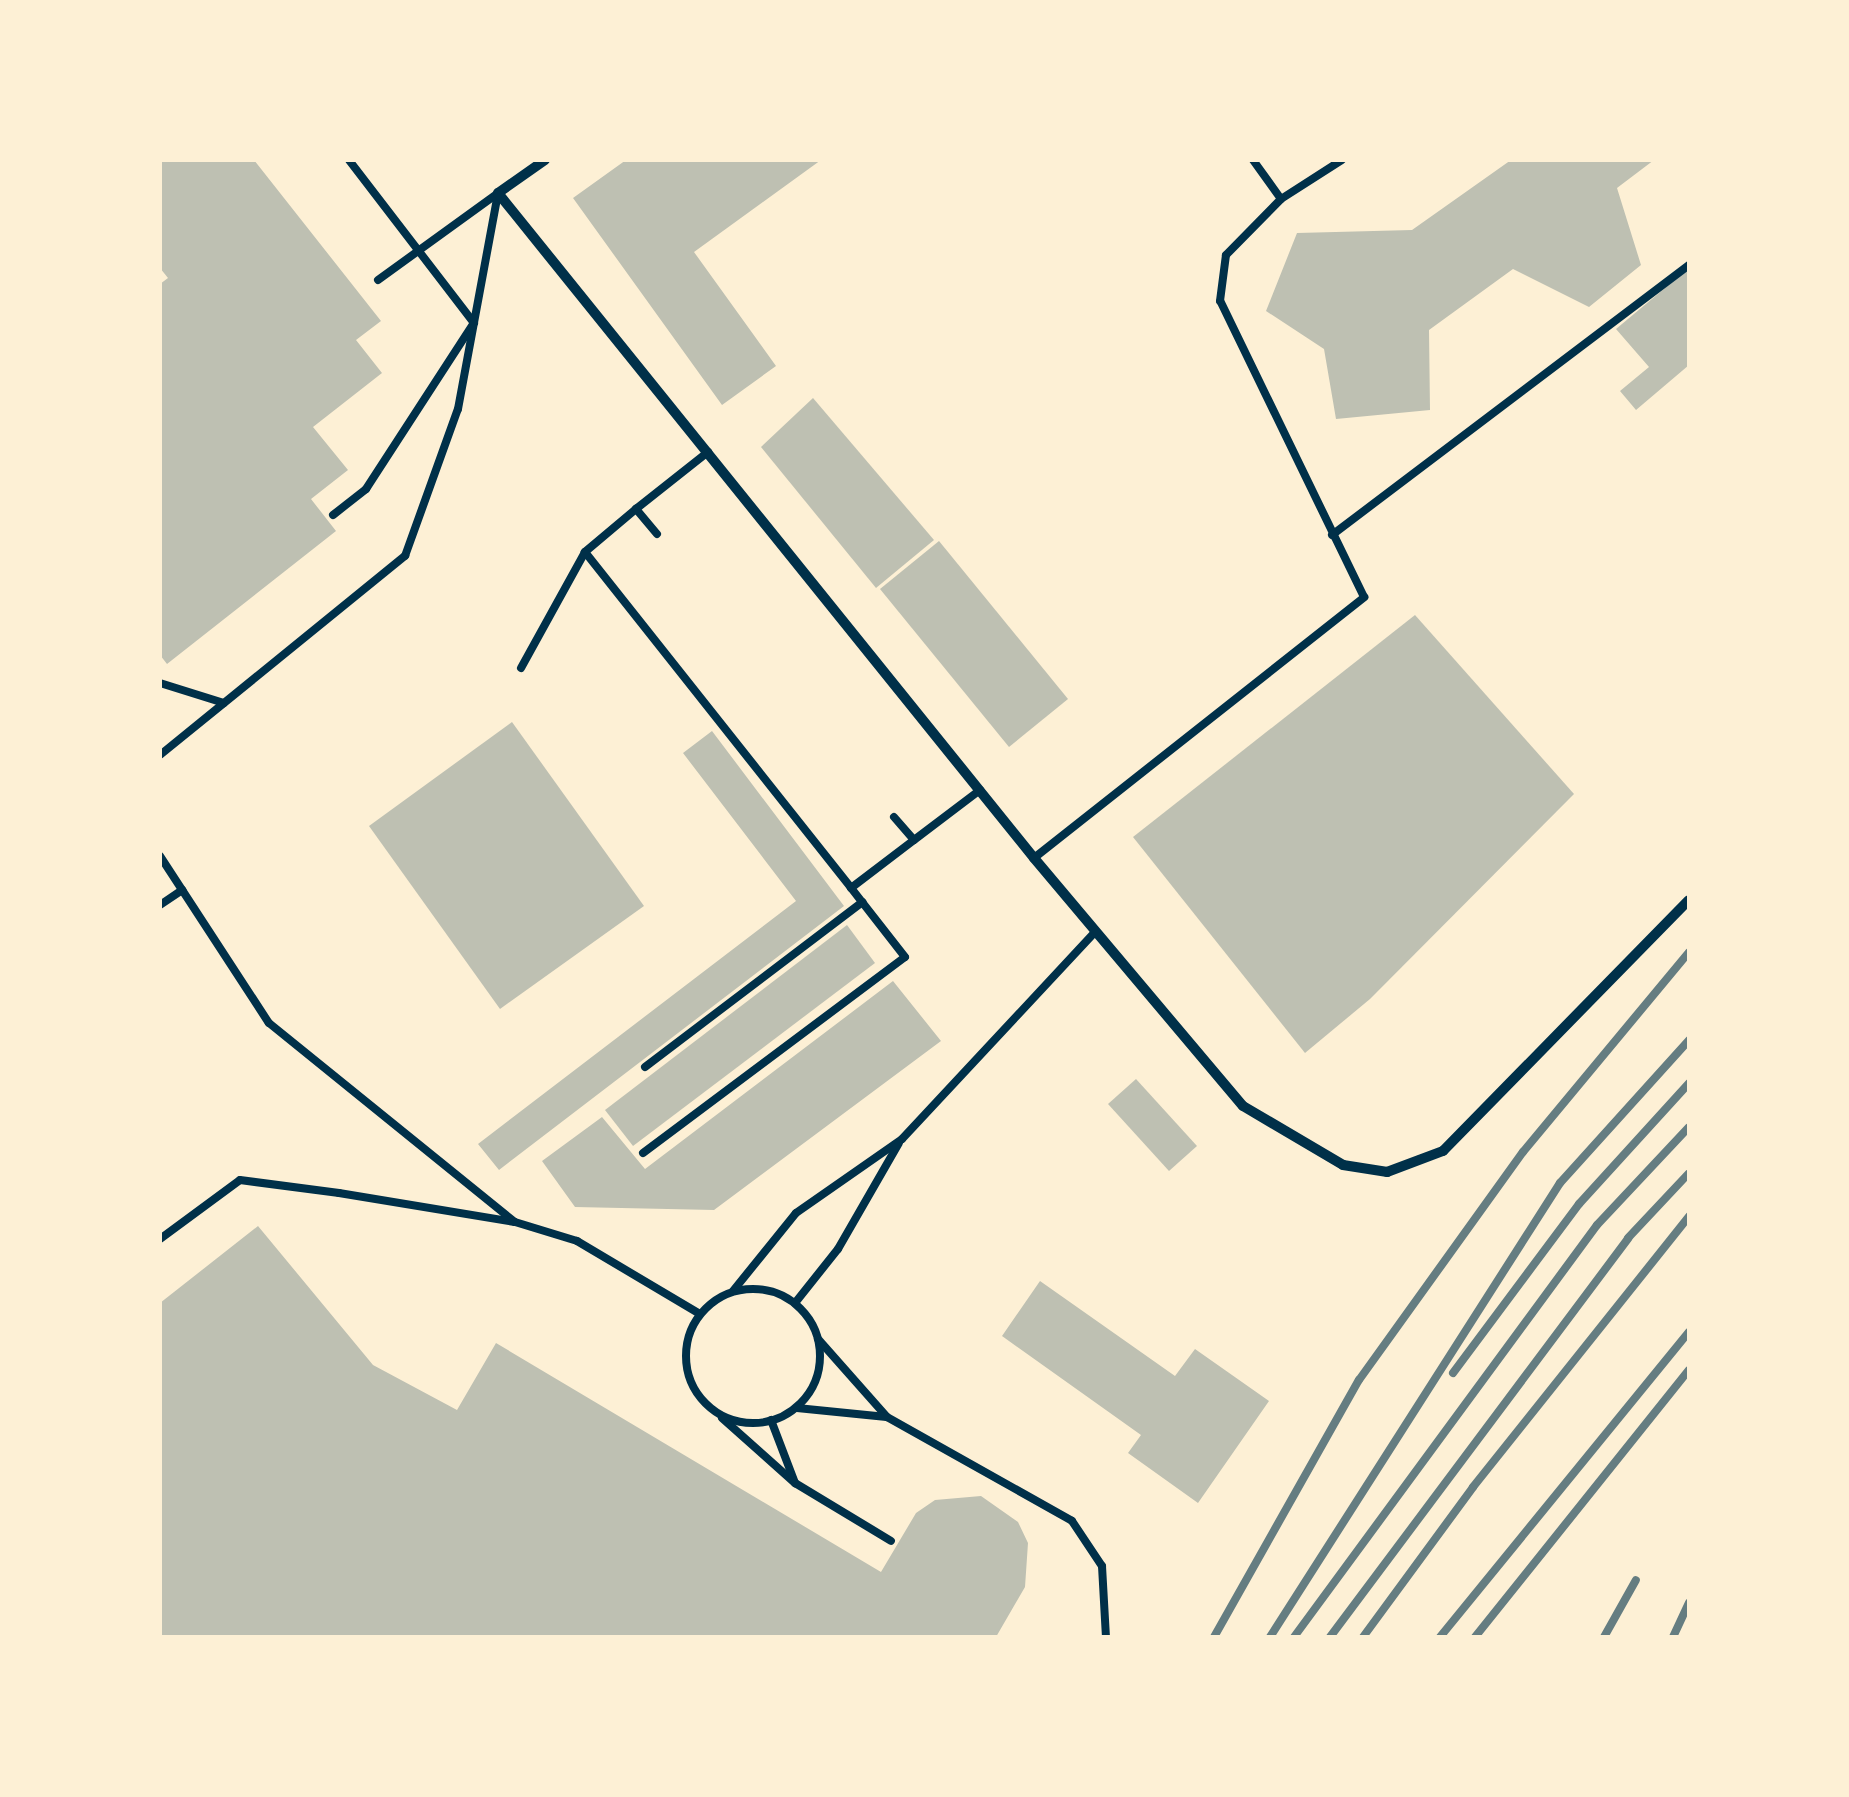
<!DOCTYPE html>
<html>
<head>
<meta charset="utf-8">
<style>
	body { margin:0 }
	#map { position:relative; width:1849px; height:1797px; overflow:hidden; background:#fdf0d5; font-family:Lato,sans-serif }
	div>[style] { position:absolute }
	.building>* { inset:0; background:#bec0b2 }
	.service>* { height:8px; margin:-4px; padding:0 4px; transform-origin:4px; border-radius:4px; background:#003049 }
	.service>.ring { margin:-4px; padding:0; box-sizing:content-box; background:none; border:8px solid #003049; border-radius:50% }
	.minor>* { height:10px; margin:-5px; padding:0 5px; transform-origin:5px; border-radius:5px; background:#003049 }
	.rail>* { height:8px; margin:-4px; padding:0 4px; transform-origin:4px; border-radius:4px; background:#657d81 }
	span { translate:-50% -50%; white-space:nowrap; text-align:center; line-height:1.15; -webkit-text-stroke:10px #fdf0d5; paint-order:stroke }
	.frame { position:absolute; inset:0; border:162px solid #fdf0d5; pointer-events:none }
</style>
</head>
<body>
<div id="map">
	<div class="building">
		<div style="clip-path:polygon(160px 160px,254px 160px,381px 321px,356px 340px,382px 373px,313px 427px,348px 470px,311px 499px,336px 531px,167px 664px,160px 655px,160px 284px,168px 278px,160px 268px)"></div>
		<div style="clip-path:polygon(626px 160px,821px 160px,694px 252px,776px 366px,722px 405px,573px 198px)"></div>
		<div style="clip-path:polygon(1511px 160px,1654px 160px,1617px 188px,1641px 265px,1589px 307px,1513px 269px,1429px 330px,1430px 410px,1336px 419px,1324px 349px,1266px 311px,1297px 233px,1412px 230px)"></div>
		<div style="clip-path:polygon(1689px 268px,1689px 365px,1636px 410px,1620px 391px,1649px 367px,1616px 329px)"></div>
		<div style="clip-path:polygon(813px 398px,934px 540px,876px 588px,761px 447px)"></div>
		<div style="clip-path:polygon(939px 541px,1068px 699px,1009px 747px,880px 589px)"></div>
		<div style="clip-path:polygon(1415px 615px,1574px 794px,1370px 999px,1305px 1053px,1133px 837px)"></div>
		<div style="clip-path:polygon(512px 722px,644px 906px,500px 1009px,369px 826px)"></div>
		<div style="clip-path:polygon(712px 731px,844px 906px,499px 1170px,478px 1144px,796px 901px,683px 753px)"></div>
		<div style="clip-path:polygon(847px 925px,875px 963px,633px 1146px,605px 1110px)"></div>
		<div style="clip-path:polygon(893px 981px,941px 1041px,714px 1210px,575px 1207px,542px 1161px,602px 1117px,645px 1169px)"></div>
		<div style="clip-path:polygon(1136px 1079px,1197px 1146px,1169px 1171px,1108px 1104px)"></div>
		<div style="clip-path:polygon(258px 1226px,373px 1365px,457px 1410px,496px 1343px,881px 1572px,916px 1513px,935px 1500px,981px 1496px,1018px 1522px,1028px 1543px,1025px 1587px,996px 1637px,160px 1637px,160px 1303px)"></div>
		<div style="clip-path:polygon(1040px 1281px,1175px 1376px,1195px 1349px,1269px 1401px,1198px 1503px,1128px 1453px,1141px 1435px,1002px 1336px)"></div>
	</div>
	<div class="service">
		<div style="left:1253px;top:160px;width:48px;rotate:54.3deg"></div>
		<div style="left:378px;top:280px;width:148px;rotate:-35.9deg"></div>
		<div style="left:636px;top:509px;width:67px;rotate:139.9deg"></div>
		<div style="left:585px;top:552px;width:429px;rotate:51.6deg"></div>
		<div style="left:851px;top:888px;width:79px;rotate:-37.3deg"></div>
		<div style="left:333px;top:515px;width:42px;rotate:-38.2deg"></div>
		<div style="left:366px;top:489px;width:198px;rotate:-57deg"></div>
		<div style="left:474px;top:323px;width:205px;rotate:-127.5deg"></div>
		<div style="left:657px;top:534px;width:33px;rotate:-130deg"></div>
		<div style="left:636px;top:509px;width:92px;rotate:-38.4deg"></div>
		<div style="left:1332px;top:535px;width:448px;rotate:-37.1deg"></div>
		<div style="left:521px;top:668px;width:132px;rotate:-61.1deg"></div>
		<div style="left:160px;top:683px;width:67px;rotate:17.4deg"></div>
		<div style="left:160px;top:755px;width:316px;rotate:-39.1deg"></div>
		<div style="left:405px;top:556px;width:156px;rotate:-70.2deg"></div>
		<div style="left:458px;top:409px;width:219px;rotate:-79.5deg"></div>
		<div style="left:894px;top:817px;width:30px;rotate:49deg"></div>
		<div style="left:914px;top:840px;width:83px;rotate:-37.1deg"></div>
		<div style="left:160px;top:856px;width:199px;rotate:56.9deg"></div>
		<div style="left:269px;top:1023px;width:316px;rotate:39deg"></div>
		<div style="left:1034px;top:858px;width:421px;rotate:-38.3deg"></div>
		<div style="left:1364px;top:597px;width:329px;rotate:-115.9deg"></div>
		<div style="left:1220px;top:301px;width:46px;rotate:-82.6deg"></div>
		<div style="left:1226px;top:255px;width:78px;rotate:-45.5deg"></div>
		<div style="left:1281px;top:199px;width:72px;rotate:-32.6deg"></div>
		<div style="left:160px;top:905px;width:27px;rotate:-34deg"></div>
		<div style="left:645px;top:1067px;width:273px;rotate:-37.2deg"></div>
		<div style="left:643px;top:1153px;width:327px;rotate:-36.8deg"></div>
		<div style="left:905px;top:957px;width:88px;rotate:-128deg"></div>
		<div style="left:160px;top:1239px;width:99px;rotate:-36.4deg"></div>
		<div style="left:240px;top:1180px;width:100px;rotate:7.5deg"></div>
		<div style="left:339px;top:1193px;width:178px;rotate:9.4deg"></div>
		<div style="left:515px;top:1222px;width:65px;rotate:17deg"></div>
		<div style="left:577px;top:1241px;width:143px;rotate:30.7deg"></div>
		<div class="ring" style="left:686px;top:1289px;width:126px;height:126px"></div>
		<div style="left:733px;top:1291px;width:100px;rotate:-51.1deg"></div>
		<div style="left:796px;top:1213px;width:129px;rotate:-34.9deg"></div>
		<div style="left:902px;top:1139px;width:283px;rotate:-47deg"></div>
		<div style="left:795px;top:1303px;width:69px;rotate:-51.5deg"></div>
		<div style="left:838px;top:1249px;width:122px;rotate:-60.1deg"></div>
		<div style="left:818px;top:1339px;width:104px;rotate:48.5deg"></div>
		<div style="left:887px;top:1417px;width:212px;rotate:29.3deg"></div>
		<div style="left:1072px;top:1521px;width:54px;rotate:56.3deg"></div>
		<div style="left:1102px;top:1566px;width:71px;rotate:86.8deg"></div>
		<div style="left:797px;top:1408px;width:90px;rotate:5.7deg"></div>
		<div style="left:722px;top:1418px;width:98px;rotate:41.7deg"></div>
		<div style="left:795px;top:1483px;width:112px;rotate:31.1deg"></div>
		<div style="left:771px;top:1420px;width:67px;rotate:69.1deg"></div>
	</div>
	<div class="minor">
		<div style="left:545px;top:160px;width:57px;rotate:144.9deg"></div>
		<div style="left:498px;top:193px;width:854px;rotate:51.13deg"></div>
		<div style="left:1034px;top:858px;width:324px;rotate:49.9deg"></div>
		<div style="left:1243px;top:1106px;width:116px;rotate:30.5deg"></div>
		<div style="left:1343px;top:1165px;width:45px;rotate:9deg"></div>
		<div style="left:1387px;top:1172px;width:60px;rotate:-20.6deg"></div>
		<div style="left:1443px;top:1151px;width:351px;rotate:-45.6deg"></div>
	</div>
	<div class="rail">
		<div style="left:1453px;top:1373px;width:211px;rotate:-53.3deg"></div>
		<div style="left:1579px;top:1204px;width:164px;rotate:-47.7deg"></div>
		<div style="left:1214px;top:1637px;width:295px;rotate:-60.6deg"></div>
		<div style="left:1359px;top:1380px;width:281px;rotate:-54.3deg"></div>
		<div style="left:1523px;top:1152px;width:260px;rotate:-50.3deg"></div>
		<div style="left:1270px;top:1637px;width:539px;rotate:-57.43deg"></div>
		<div style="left:1560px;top:1183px;width:193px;rotate:-47.9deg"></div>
		<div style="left:1294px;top:1637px;width:511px;rotate:-53.67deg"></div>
		<div style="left:1597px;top:1225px;width:134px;rotate:-46.8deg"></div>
		<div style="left:1330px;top:1637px;width:498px;rotate:-53.2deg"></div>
		<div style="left:1628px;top:1238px;width:89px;rotate:-46.8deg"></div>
		<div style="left:1363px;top:1637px;width:186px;rotate:-53.7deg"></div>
		<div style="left:1473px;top:1487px;width:347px;rotate:-51.4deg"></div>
		<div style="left:1440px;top:1637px;width:394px;rotate:-50.8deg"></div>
		<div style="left:1475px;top:1637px;width:342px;rotate:-51.3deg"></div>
		<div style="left:1604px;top:1637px;width:65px;rotate:-60.7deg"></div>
		<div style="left:1673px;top:1637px;width:38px;rotate:-65deg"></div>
	</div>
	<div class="frame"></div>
</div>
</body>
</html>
